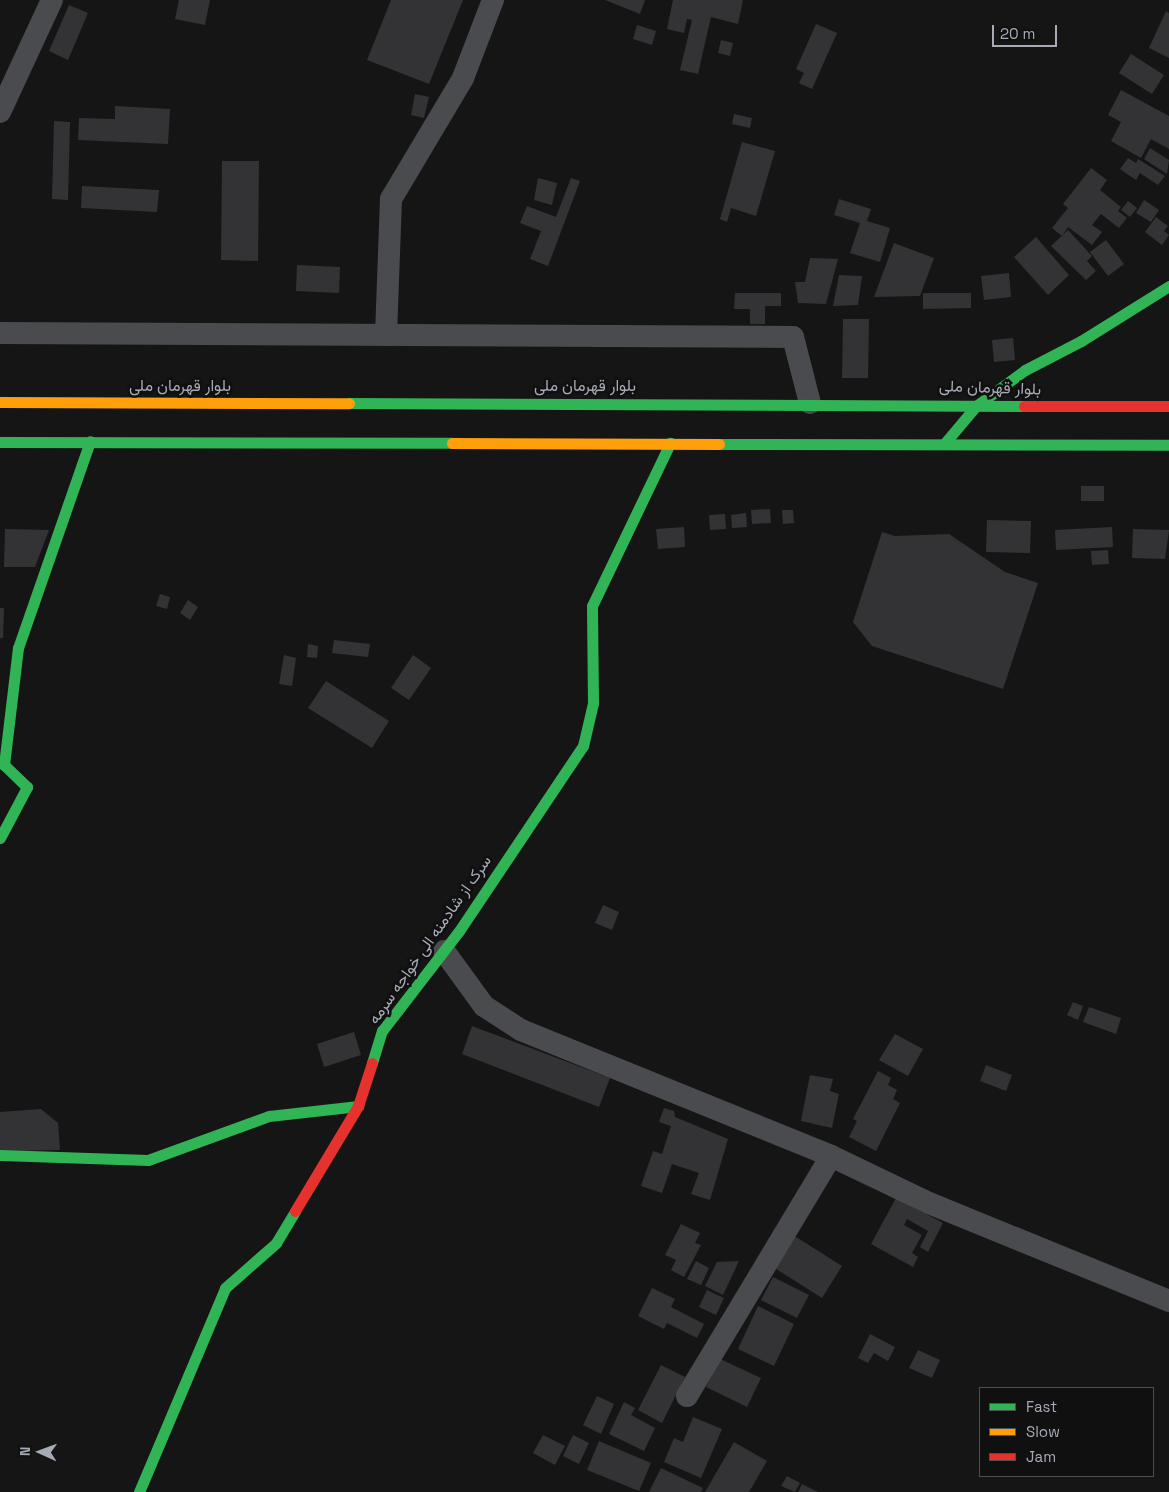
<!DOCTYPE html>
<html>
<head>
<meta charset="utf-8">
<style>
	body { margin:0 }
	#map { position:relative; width:1169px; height:1492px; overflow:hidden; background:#151516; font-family:"Space Grotesk",Vazirmatn,sans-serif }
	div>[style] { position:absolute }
	.building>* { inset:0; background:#333335 }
	.street>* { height:22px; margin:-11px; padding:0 11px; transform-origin:11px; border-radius:11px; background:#4a4b4e }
	.fast>* { height:11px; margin:-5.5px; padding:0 5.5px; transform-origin:5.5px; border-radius:5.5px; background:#30b455 }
	.slow>* { height:11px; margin:-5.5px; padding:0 5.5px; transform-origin:5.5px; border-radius:5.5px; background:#ff9f0a }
	.jam>* { height:11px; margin:-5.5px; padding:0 5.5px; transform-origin:5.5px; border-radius:5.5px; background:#e5322d }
	span { translate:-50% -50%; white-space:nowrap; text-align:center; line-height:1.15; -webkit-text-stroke:5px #101011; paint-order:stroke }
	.street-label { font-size:16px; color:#a7abb6 }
	.legend { position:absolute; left:979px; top:1387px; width:175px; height:90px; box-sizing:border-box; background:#101011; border:1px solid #4c4e53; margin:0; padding:6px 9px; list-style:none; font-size:15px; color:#a7abb6 }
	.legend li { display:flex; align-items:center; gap:10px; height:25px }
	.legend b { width:25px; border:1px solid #4c4e53 }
	.north { position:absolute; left:15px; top:1427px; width:50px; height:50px; -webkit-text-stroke:4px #101011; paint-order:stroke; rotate:272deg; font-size:14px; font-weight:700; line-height:20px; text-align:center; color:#a7abb6 }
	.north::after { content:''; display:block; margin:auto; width:18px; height:22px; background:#a7abb6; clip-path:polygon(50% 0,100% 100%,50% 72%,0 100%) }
	.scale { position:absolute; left:992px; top:25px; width:65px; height:22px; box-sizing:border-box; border:2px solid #a7abb6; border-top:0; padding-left:6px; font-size:15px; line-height:18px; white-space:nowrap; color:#a7abb6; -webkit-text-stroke:4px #101011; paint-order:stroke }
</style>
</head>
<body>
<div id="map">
	<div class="building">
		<div style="clip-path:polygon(179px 0,210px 0,205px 25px,175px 19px)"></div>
		<div style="clip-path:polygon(391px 0,463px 0,429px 84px,367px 60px)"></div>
		<div style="clip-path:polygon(605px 0,645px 0,640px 14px)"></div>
		<div style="clip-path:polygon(673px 0,743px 0,738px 24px,711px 17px,698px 74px,680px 70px,692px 20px,687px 19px,684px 33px,667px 29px)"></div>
		<div style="clip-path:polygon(69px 5px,88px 13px,68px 60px,49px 51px)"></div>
		<div style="clip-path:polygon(1166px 11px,1169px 13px,1169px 58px,1149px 48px)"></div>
		<div style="clip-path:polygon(816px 24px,837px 33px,812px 89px,799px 83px,804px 73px,796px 69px)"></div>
		<div style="clip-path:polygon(637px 25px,656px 31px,652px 45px,633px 39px)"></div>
		<div style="clip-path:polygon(721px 40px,733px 43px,730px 56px,718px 53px)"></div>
		<div style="clip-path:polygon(1131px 54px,1164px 75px,1152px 94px,1119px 73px)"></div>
		<div style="clip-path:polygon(1121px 90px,1169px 116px,1169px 149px,1151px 139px,1141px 158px,1111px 141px,1121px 122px,1108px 115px)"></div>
		<div style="clip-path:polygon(415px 94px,429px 97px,424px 118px,411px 115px)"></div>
		<div style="clip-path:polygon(115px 106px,170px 109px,168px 144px,78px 140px,79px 118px,115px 119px)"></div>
		<div style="clip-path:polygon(734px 114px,752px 118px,750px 128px,732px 124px)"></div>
		<div style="clip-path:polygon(54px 121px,70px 122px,68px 200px,52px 199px)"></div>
		<div style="clip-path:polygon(742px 142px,775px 151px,756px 216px,731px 208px,727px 222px,720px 219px)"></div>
		<div style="clip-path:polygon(1150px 148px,1169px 160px,1167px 174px,1144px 159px)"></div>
		<div style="clip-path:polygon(1128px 158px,1136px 163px,1138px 159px,1165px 176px,1158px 185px,1140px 173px,1136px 180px,1120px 169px)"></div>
		<div style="clip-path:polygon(222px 161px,259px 161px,258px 261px,221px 260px)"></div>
		<div style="clip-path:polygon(1091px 168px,1107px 180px,1100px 190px,1121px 207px,1118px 211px,1127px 218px,1119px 228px,1101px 214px,1092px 225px,1102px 232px,1092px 245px,1068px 227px,1062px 236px,1052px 228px,1068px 208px,1063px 204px)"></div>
		<div style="clip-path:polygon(538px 178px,557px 183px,552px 205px,534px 200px)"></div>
		<div style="clip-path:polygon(571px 178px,580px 181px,548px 266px,530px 259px,541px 231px,520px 223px,527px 206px,556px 217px)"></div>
		<div style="clip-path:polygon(82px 186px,159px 190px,157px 212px,81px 208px)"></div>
		<div style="clip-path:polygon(839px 199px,871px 209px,867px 221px,890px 228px,880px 262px,850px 253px,860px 223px,834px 215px)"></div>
		<div style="clip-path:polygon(1144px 200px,1159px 210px,1151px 222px,1136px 213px)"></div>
		<div style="clip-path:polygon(1128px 201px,1137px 208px,1130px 217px,1121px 210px)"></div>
		<div style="clip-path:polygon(1156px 217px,1168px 226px,1164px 231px,1169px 235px,1162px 245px,1145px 232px)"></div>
		<div style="clip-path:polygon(1068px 230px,1092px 256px,1087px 261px,1096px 271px,1086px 280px,1051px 246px)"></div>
		<div style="clip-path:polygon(1036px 237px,1069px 275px,1048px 295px,1014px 257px)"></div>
		<div style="clip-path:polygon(1106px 240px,1124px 264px,1108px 276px,1090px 252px)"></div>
		<div style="clip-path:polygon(894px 243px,934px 258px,920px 296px,874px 297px)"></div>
		<div style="clip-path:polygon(810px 258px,838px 259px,826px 304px,798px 303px,795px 282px,805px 282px)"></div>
		<div style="clip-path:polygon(297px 265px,340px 267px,339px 293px,296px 291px)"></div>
		<div style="clip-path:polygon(1009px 273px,1011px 297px,984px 300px,981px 276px)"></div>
		<div style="clip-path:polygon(839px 275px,862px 276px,858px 305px,833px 306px)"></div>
		<div style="clip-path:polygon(735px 293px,781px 293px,781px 306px,765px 306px,765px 324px,750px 324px,750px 309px,734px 309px)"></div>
		<div style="clip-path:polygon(923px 293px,971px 293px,971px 308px,923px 309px)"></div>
		<div style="clip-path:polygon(843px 319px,869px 319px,868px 378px,842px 378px)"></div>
		<div style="clip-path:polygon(1013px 338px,1015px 360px,994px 362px,992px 340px)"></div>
		<div style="clip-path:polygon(1081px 486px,1104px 486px,1104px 501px,1081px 501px)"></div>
		<div style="clip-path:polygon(770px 509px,771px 523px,752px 524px,751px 510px)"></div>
		<div style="clip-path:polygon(782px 510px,793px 510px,794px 523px,783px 524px)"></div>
		<div style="clip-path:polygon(746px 513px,747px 527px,732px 528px,731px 515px)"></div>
		<div style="clip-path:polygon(725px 514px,726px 529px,710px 530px,709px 515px)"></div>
		<div style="clip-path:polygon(987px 520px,1031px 521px,1030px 553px,986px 552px)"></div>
		<div style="clip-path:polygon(684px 527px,685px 547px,658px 549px,656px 529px)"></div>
		<div style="clip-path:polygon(1112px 527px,1113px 547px,1056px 550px,1055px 530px)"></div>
		<div style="clip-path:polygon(5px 529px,49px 530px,35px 567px,4px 567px)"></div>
		<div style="clip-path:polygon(1133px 529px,1169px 530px,1165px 559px,1132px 558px)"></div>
		<div style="clip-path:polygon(882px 532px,895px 536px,949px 534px,1005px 572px,1038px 583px,1003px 689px,872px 646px,853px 622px)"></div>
		<div style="clip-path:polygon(1108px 550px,1109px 564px,1092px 565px,1091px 551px)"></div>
		<div style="clip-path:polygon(160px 594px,170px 597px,167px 609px,156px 606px)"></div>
		<div style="clip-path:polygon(188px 600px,198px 607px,190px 620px,180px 613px)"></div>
		<div style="clip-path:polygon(0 608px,4px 608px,3px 638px,0 638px)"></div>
		<div style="clip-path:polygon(334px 640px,370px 644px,368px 657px,332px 653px)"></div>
		<div style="clip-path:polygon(308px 644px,318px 646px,317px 658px,307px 657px)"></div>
		<div style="clip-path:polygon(284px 655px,296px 658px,292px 686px,279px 684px)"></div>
		<div style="clip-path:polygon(413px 655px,431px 668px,409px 700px,391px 688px)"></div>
		<div style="clip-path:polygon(326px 681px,389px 721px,372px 748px,308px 708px)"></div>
		<div style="clip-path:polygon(603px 905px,619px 912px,612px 930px,595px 923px)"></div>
		<div style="clip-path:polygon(1073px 1002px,1083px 1006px,1078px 1020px,1067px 1015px)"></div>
		<div style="clip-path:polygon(1089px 1007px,1121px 1018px,1116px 1034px,1083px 1022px)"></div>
		<div style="clip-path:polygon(472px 1026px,610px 1078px,599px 1107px,462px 1054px)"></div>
		<div style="clip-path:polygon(354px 1032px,361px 1055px,324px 1067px,317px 1044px)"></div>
		<div style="clip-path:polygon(895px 1034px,923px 1049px,908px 1076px,879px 1060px)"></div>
		<div style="clip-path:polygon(986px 1065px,1012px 1075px,1006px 1091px,980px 1081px)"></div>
		<div style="clip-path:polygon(878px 1071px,891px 1078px,888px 1085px,897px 1090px,893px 1099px,900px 1103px,876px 1151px,849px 1137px,857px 1121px,853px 1119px)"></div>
		<div style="clip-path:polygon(810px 1075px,833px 1079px,830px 1091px,839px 1094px,832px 1128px,801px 1121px)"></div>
		<div style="clip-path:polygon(664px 1108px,674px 1111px,675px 1117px,728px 1139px,710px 1200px,691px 1194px,699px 1173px,672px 1164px,662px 1193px,641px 1186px,653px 1151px,662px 1154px,671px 1126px,659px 1122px)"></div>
		<div style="clip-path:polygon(41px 1109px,58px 1123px,60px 1150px,0 1151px,0 1112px)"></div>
		<div style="clip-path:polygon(896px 1198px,943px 1223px,928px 1252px,920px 1247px,928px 1231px,907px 1219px,904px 1225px,922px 1235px,912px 1253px,918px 1257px,913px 1267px,871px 1244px)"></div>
		<div style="clip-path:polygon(681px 1224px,700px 1233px,695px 1243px,701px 1245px,684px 1277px,671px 1270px,676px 1260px,665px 1255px)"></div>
		<div style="clip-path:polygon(793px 1235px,842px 1266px,822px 1298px,773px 1267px)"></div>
		<div style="clip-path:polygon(696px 1261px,709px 1268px,701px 1285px,687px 1279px)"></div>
		<div style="clip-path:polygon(739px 1261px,723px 1295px,705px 1286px,717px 1262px)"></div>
		<div style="clip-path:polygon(773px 1277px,809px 1295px,797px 1318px,761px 1300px)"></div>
		<div style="clip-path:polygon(652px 1288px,675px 1299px,671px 1307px,704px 1324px,697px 1338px,667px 1323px,664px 1329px,638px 1316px)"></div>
		<div style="clip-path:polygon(707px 1290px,724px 1298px,716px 1315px,699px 1307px)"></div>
		<div style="clip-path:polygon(758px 1306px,794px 1324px,774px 1366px,738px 1349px)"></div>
		<div style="clip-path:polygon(870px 1334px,895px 1347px,888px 1361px,874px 1353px,868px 1363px,858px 1358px)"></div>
		<div style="clip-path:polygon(918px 1350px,940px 1360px,932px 1378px,909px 1368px)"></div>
		<div style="clip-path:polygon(720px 1359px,761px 1378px,747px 1407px,706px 1387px)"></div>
		<div style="clip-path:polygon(661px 1365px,685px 1377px,662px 1423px,638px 1410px)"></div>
		<div style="clip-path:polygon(597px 1396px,614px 1404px,601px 1434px,583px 1425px)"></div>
		<div style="clip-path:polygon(624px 1402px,635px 1408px,631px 1415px,655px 1428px,644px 1451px,609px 1434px)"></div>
		<div style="clip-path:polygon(693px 1417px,722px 1429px,701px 1478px,664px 1462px,674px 1438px,683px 1442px)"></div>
		<div style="clip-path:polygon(543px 1435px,565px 1446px,555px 1465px,533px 1453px)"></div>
		<div style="clip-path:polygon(573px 1435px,589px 1443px,579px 1464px,563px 1456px)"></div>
		<div style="clip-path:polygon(599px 1441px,651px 1463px,639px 1491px,587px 1470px)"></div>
		<div style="clip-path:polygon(734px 1442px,767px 1461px,749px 1492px,705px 1492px)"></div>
		<div style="clip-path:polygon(661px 1468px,703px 1488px,701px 1492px,649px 1492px)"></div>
		<div style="clip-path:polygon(787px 1476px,800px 1483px,795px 1492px,781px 1486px)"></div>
		<div style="clip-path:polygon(802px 1484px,818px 1492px,798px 1492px)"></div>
	</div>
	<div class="street">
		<div style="left:0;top:112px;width:123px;rotate:-65.1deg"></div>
		<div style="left:0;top:333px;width:793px;rotate:0.29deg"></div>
		<div style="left:793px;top:337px;width:68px;rotate:75.6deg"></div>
		<div style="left:386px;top:335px;width:136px;rotate:-87.9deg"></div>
		<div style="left:391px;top:199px;width:141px;rotate:-59.2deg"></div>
		<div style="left:463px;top:78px;width:84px;rotate:-69deg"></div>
		<div style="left:444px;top:951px;width:68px;rotate:54deg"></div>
		<div style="left:484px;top:1006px;width:44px;rotate:33deg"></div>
		<div style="left:521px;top:1030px;width:335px;rotate:22.1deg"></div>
		<div style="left:831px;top:1156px;width:109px;rotate:25.6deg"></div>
		<div style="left:929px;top:1203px;width:259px;rotate:22.2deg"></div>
		<div style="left:687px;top:1396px;width:280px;rotate:-59deg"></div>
	</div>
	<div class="fast">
		<div style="left:349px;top:403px;width:675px;rotate:0.25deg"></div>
		<div style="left:0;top:442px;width:452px;rotate:0.1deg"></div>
		<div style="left:719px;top:444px;width:450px;rotate:0.1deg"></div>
		<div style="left:944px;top:444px;width:50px;rotate:-49.9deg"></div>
		<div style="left:976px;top:406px;width:61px;rotate:-36.3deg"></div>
		<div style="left:1025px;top:370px;width:63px;rotate:-27.4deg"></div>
		<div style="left:1081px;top:341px;width:104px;rotate:-32deg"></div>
		<div style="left:0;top:838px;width:58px;rotate:-62.1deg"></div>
		<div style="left:27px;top:787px;width:32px;rotate:-136deg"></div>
		<div style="left:4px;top:765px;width:118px;rotate:-83.2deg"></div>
		<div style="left:18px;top:648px;width:219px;rotate:-70.8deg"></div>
		<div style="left:372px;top:1063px;width:34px;rotate:-73deg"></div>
		<div style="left:382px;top:1031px;width:126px;rotate:-52.4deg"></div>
		<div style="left:459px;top:931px;width:223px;rotate:-56.2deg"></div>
		<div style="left:583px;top:746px;width:44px;rotate:-76.9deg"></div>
		<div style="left:593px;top:703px;width:97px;rotate:-90.6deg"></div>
		<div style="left:592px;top:606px;width:181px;rotate:-64.4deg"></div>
		<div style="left:0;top:1155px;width:148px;rotate:1.9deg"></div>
		<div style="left:148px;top:1160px;width:129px;rotate:-20deg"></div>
		<div style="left:269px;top:1116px;width:90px;rotate:-6.4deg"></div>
		<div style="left:139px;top:1492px;width:221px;rotate:-67.1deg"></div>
		<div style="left:225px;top:1288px;width:68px;rotate:-41.4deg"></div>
		<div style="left:276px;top:1243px;width:37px;rotate:-59deg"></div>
	</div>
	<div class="slow">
		<div style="left:0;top:402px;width:349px;rotate:0.2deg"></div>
		<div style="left:452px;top:443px;width:267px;rotate:0.2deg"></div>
	</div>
	<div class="jam">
		<div style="left:1024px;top:406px;width:145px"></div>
		<div style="left:295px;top:1211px;width:122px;rotate:-59deg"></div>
		<div style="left:358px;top:1106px;width:45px;rotate:-72deg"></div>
	</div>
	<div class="street-label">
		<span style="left:180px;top:386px">بلوار قهرمان ملی</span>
		<span style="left:585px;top:386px">بلوار قهرمان ملی</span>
		<span style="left:990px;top:388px;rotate:2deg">بلوار قهرمان ملی</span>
		<span style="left:430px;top:940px;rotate:-55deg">سرک از شادمنه الی خواجه سرمه</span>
	</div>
	<ul class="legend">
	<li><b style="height:6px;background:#30b455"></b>Fast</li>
	<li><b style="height:6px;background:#ff9f0a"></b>Slow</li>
	<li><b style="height:6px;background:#e5322d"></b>Jam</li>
	</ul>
	<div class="north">N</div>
	<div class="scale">20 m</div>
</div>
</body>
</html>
